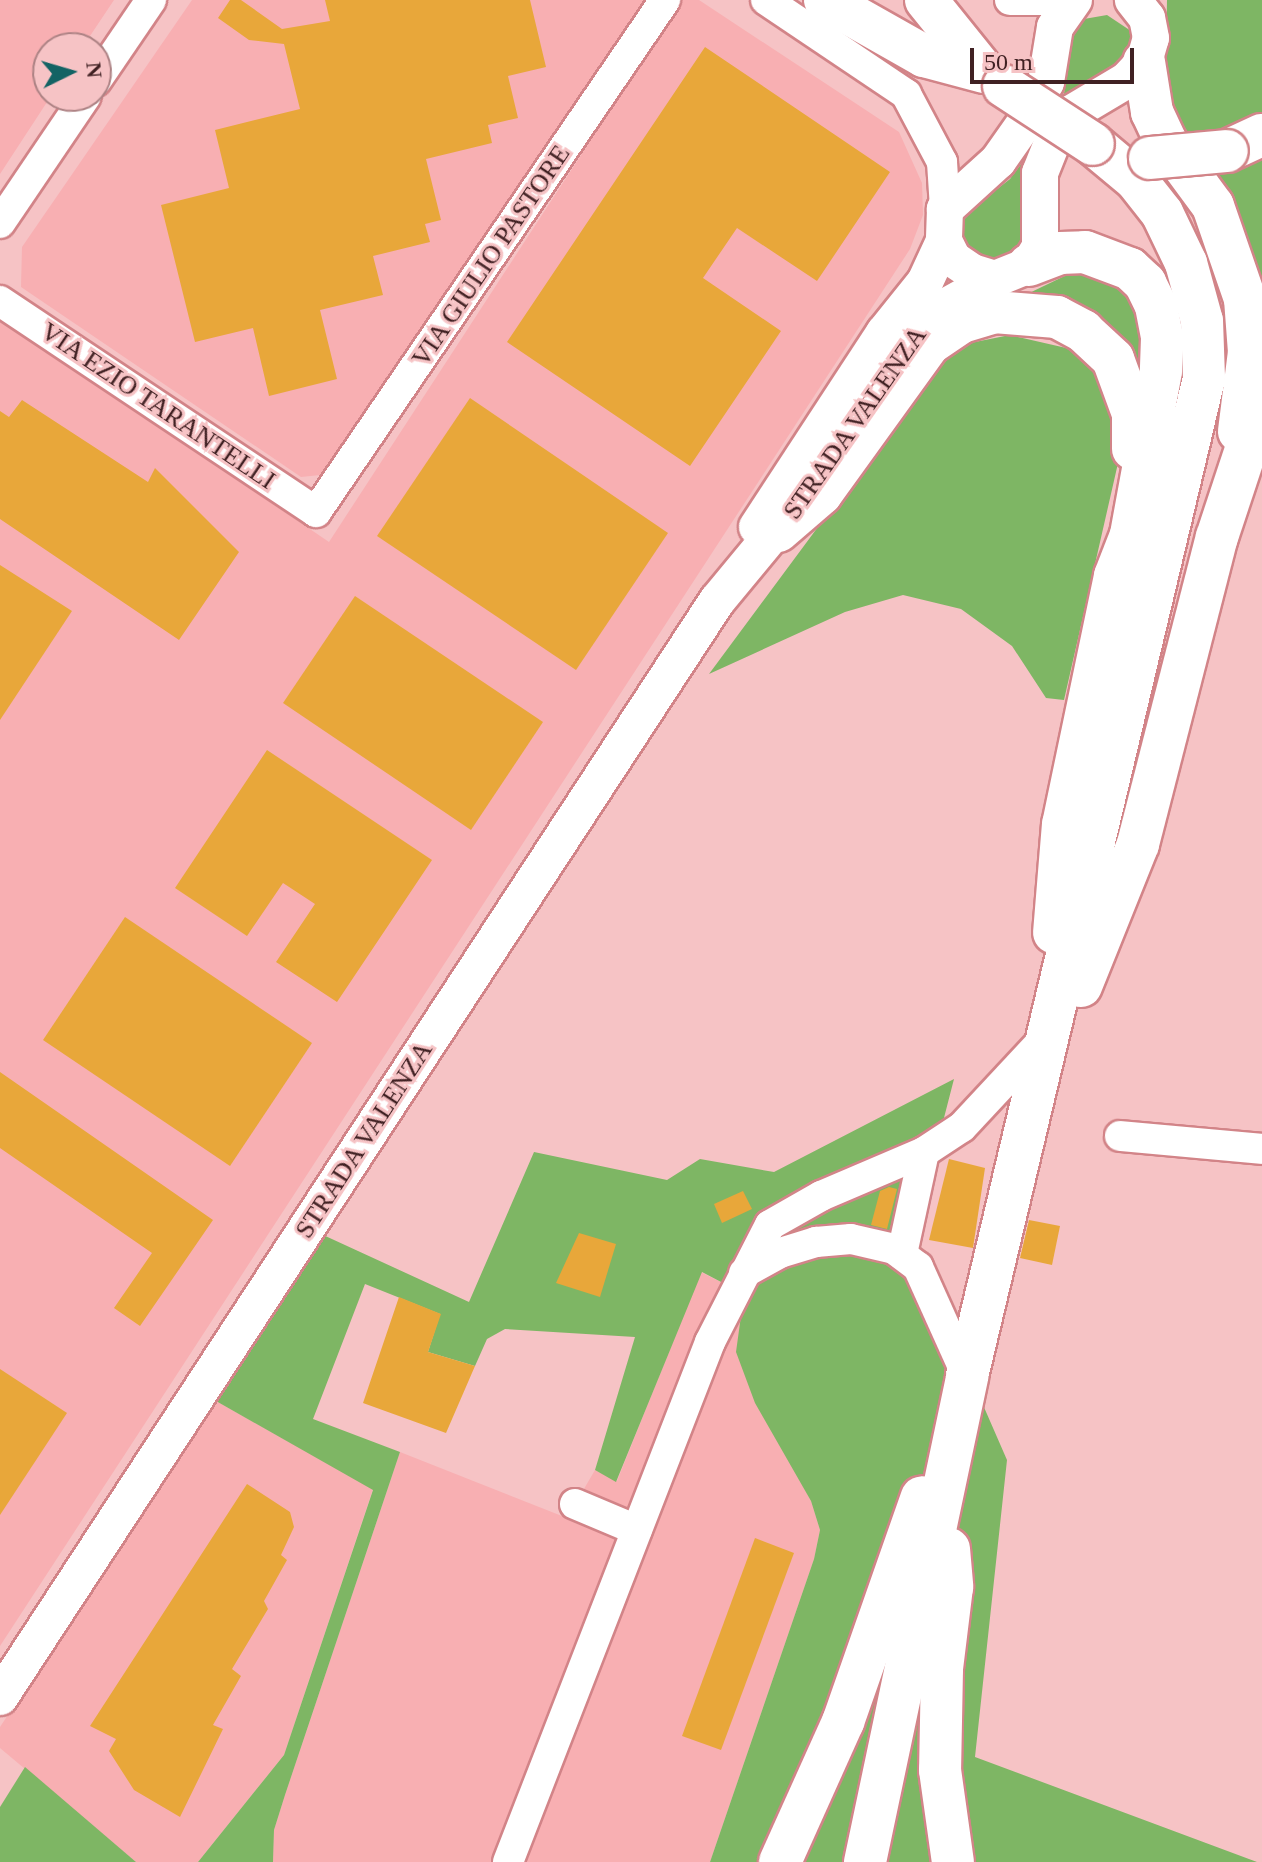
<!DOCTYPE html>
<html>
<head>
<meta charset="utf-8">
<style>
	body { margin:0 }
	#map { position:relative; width:1262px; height:1862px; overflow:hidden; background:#f6c3c5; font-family:"Times New Roman",serif }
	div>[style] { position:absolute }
	.built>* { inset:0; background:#f8afb2 }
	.green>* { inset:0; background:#7eb664 }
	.building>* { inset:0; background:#e8a73a }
	.roads { filter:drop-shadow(2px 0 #d28488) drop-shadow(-2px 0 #d28488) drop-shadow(0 2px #d28488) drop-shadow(0 -2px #d28488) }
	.minor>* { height:30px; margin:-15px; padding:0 15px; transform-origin:15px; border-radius:15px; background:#fff }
	.major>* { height:36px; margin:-18px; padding:0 18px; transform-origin:18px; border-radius:18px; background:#fff }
	.highway>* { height:42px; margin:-21px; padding:0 21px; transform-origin:21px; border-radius:21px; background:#fff }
	.bridges { filter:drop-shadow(2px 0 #d28488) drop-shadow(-2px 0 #d28488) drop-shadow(0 2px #d28488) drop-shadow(0 -2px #d28488) }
	.highway-bridge>* { height:42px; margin:-21px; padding:0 21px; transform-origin:21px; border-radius:21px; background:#fff }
	span { translate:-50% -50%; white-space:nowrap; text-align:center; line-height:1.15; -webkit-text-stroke:6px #f6c3c5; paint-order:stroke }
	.street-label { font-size:26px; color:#402123 }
	.north { position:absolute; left:32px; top:32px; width:80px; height:80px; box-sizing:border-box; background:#f6c3c5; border:2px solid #ad8284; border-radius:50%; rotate:85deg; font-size:22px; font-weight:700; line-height:32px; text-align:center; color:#402123 }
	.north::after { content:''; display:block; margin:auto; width:28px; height:36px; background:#136364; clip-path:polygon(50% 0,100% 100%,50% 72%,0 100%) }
	.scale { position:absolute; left:970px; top:48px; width:164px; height:36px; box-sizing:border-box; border:4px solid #402123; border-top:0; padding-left:10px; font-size:24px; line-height:28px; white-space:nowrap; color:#402123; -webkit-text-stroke:6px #f6c3c5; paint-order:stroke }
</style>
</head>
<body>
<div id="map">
	<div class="built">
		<div style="clip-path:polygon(0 0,114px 0,82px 48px,48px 48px,51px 96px,0 174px)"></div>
		<div style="clip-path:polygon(192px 0,649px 0,338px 464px,320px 475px,301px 477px,21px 287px,22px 247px)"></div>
		<div style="clip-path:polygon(682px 0,699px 0,899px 132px,922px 183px,923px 215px,910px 249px,0 1646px,0 318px,329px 542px)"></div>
		<div style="clip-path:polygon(701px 1272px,744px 1294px,785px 1452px,811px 1501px,820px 1530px,814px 1559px,710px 1862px,273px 1862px,274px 1830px,285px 1795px,400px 1452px,567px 1518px,595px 1470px,617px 1481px)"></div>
		<div style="clip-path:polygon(216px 1401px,373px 1489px,284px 1755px,198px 1862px,136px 1862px,0 1748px,0 1727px)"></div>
	</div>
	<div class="green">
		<div style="clip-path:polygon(1167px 0,1262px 0,1262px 126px,1191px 147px,1165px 114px)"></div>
		<div style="clip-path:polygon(1107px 15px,1131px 31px,1135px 40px,1130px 61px,1062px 107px,1074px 28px,1084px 19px)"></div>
		<div style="clip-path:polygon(1030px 152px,1027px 237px,1010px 264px,972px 259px,961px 236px,962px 223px,968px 212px,1010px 179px)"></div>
		<div style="clip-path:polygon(1262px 157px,1262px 312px,1213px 175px)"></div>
		<div style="clip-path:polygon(1073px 272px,1100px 273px,1126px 284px,1140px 310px,1143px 373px,1135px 373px,1023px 296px)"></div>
		<div style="clip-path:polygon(1010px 335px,1075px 350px,1113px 391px,1121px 450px,1064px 700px,1046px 698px,1012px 646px,961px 609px,903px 595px,845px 612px,709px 674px,938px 365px,970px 343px)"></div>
		<div style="clip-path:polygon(954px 1079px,912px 1242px,1007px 1460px,975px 1757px,1257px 1862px,710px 1862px,814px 1559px,820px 1530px,811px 1501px,755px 1403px,736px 1352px,744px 1294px,702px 1272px,616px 1482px,595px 1470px,635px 1337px,505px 1329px,487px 1339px,475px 1366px,428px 1352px,440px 1314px,365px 1284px,313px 1419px,400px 1452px,285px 1795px,274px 1830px,273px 1862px,198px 1862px,284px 1755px,373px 1490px,216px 1401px,321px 1234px,469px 1302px,534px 1152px,667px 1180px,700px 1159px,774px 1172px)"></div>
		<div style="clip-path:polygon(25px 1767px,136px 1862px,0 1862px,0 1807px)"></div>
	</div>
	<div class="building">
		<div style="clip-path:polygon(230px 0,241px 0,282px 29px,330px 21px,325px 0,530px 0,546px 67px,508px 76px,518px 118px,488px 125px,492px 143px,426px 159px,441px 220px,425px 224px,430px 242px,373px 256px,383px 295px,320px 310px,337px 379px,269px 396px,253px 328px,195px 342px,161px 205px,229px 188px,215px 130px,300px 109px,284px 44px,249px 40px,218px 18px)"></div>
		<div style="clip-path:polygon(705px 47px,890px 172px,817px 281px,737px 228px,703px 278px,781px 331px,690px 466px,507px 342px)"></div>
		<div style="clip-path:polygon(470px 398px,668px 533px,576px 670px,377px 536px)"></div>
		<div style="clip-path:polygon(22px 400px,148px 482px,155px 468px,239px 552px,179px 640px,0 519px,0 411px,9px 417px)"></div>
		<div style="clip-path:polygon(0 565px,72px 611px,0 720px)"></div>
		<div style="clip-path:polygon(355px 596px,543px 722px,471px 830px,283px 703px)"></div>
		<div style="clip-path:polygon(267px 750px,432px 860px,337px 1002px,276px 962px,315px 904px,283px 883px,247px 936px,175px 888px)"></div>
		<div style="clip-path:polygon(125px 917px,312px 1043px,230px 1166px,43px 1040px)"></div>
		<div style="clip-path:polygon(0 1072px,213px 1220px,140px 1326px,114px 1308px,152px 1253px,0 1148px)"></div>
		<div style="clip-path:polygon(949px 1159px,985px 1168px,973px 1248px,929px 1240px)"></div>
		<div style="clip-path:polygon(889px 1187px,897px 1189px,887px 1229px,871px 1225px,880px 1191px)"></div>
		<div style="clip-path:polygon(743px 1191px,752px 1209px,722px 1223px,714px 1204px)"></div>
		<div style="clip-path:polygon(1029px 1220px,1060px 1226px,1052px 1265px,1020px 1258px)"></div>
		<div style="clip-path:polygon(579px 1233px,616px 1244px,600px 1297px,556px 1283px)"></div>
		<div style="clip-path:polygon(399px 1297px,441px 1314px,428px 1352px,475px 1366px,446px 1433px,363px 1403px)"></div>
		<div style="clip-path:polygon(0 1369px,67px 1413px,0 1515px)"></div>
		<div style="clip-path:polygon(247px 1484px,290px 1512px,294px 1527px,281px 1555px,287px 1560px,264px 1601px,268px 1609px,232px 1669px,241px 1676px,213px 1725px,223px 1729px,180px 1817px,134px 1790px,109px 1751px,116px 1739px,90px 1726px)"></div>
		<div style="clip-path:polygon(755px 1538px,794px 1553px,721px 1750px,682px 1736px)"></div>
	</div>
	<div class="roads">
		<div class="minor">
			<div style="left:766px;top:0;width:169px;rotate:33.9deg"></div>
			<div style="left:906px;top:94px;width:77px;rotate:62.1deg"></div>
			<div style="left:942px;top:162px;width:47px;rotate:86.3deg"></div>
			<div style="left:1010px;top:0;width:43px"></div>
			<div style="left:96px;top:81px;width:98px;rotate:-55.8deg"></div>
			<div style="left:0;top:223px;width:153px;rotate:-55.9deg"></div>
			<div style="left:0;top:301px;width:380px;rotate:33.7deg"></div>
			<div style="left:316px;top:512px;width:620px;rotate:-55.72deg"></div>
			<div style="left:1120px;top:1136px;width:143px;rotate:5.2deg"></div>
			<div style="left:902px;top:1254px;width:104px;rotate:-77.8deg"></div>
			<div style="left:744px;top:1273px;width:41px;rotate:-29.1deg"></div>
			<div style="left:780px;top:1253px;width:38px;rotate:-17deg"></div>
			<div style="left:816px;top:1242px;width:35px;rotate:-5deg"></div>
			<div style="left:851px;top:1239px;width:44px;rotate:13.1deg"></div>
			<div style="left:894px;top:1249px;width:30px;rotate:37deg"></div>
			<div style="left:918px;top:1267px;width:120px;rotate:65.8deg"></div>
			<div style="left:575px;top:1504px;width:67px;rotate:22.8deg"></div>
			<div style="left:508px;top:1862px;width:558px;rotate:-68.77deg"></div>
			<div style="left:710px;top:1342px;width:131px;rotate:-62.9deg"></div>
			<div style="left:770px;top:1225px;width:59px;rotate:-29.6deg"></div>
			<div style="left:821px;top:1196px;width:112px;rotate:-23.1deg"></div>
			<div style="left:924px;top:1152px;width:45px;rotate:-33.3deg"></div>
			<div style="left:962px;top:1127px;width:122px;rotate:-47deg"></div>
		</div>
		<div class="major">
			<div style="left:1074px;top:0;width:33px;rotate:125deg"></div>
			<div style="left:1055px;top:27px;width:56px;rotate:99.3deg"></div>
			<div style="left:1046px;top:82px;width:47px;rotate:117.6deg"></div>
			<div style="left:1024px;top:124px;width:45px;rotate:125.1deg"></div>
			<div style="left:998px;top:161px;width:72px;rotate:137.8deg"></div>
			<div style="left:945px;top:209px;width:32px;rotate:92deg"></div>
			<div style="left:944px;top:241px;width:20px;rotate:63deg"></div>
			<div style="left:953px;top:259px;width:23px;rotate:34deg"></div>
			<div style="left:972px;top:272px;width:24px;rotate:17deg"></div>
			<div style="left:995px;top:279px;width:37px;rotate:-22deg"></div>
			<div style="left:1029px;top:265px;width:21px;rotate:-59deg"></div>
			<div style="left:1040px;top:247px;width:74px;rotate:-90deg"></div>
			<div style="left:1040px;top:173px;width:43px;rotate:-68.2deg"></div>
			<div style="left:1056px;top:133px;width:24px;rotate:-54deg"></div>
			<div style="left:1070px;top:114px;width:66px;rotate:-30.8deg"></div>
			<div style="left:1127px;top:80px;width:25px;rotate:-47deg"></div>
			<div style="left:1144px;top:62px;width:25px;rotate:-74deg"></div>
			<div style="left:1151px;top:38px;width:20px;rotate:-101deg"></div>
			<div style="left:1147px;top:18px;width:23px;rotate:-128deg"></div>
			<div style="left:897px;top:357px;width:57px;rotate:-49.9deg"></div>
			<div style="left:934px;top:313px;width:70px;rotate:-29.1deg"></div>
			<div style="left:757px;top:527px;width:232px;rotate:-56.8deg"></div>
			<div style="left:884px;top:333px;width:65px;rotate:-51.2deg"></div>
			<div style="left:925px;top:282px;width:45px;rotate:-65.1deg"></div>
			<div style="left:0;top:1697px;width:1310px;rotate:-56.81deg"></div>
			<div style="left:717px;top:601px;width:121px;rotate:-50.4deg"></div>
		</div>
		<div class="highway">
			<div style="left:825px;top:0;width:114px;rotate:29.5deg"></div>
			<div style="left:924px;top:56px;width:62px;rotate:14.9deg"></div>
			<div style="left:926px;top:0;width:92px;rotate:51.1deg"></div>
			<div style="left:1144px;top:62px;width:51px;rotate:80.9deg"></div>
			<div style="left:1152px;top:112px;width:33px;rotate:65deg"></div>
			<div style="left:1166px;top:142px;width:79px;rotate:53.7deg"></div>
			<div style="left:1213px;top:206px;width:98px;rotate:71deg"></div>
			<div style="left:1245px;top:299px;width:53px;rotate:85.7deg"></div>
			<div style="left:1249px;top:352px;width:80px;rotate:97.2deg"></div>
			<div style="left:1227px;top:151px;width:38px;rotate:-25deg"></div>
			<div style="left:1029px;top:265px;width:33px;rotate:-21deg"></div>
			<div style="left:1060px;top:253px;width:25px;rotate:-2deg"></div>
			<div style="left:1085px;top:252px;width:48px;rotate:20.7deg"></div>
			<div style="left:1130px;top:269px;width:21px;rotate:43deg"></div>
			<div style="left:1145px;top:283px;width:25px;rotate:64deg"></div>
			<div style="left:1156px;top:306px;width:33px;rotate:79deg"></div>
			<div style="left:1162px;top:338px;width:33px;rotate:92deg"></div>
			<div style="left:1161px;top:371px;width:167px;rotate:100.4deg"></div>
			<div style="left:1131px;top:535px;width:44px;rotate:111.3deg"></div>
			<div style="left:1115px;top:576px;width:253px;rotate:101.8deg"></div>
			<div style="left:1063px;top:824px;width:109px;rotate:94.7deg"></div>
			<div style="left:778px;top:531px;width:57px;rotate:-40.7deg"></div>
			<div style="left:821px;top:494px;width:185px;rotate:-54.2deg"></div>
			<div style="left:929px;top:344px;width:40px;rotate:-34deg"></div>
			<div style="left:962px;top:322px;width:34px;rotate:-17deg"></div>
			<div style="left:994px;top:312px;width:63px;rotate:4.5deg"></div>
			<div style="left:1057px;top:317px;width:30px;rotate:28deg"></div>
			<div style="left:1083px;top:331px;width:41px;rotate:43deg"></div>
			<div style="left:1113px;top:359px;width:59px;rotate:70deg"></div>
			<div style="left:1133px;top:414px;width:35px;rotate:90deg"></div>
			<div style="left:1081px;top:986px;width:153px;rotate:-68.1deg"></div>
			<div style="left:1138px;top:844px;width:317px;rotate:-75.6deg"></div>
			<div style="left:1217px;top:537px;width:143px;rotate:-71.7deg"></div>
			<div style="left:949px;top:1549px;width:38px;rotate:85deg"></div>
			<div style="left:952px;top:1587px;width:83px;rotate:97deg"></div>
			<div style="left:942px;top:1669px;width:101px;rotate:91.1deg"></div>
			<div style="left:940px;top:1770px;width:93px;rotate:82deg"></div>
			<div style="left:780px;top:1862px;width:154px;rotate:-65.8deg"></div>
			<div style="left:843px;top:1722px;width:238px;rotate:-70.7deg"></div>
			<div style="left:865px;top:1862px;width:497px;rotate:-78.1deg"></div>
			<div style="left:967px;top:1376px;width:1026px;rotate:-76.64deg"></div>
			<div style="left:1204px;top:378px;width:57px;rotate:-92deg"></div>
			<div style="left:1202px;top:321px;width:60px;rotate:-105.4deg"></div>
			<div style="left:1186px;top:263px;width:55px;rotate:-115.6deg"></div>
			<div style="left:1162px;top:213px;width:42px;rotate:-128.2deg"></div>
			<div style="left:1136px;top:180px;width:56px;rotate:-140.1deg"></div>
		</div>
	</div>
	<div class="bridges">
		<div class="highway-bridge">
			<div style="left:1004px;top:86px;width:106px;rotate:33.1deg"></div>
			<div style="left:1150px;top:158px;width:77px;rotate:-5.2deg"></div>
		</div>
	</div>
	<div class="street-label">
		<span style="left:491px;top:256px;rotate:-56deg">VIA GIULIO PASTORE</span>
		<span style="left:158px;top:406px;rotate:34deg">VIA EZIO TARANTELLI</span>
		<span style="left:855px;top:423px;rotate:-55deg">STRADA VALENZA</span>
		<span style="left:364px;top:1140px;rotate:-57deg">STRADA VALENZA</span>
	</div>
	<div class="north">N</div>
	<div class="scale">50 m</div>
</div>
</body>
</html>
